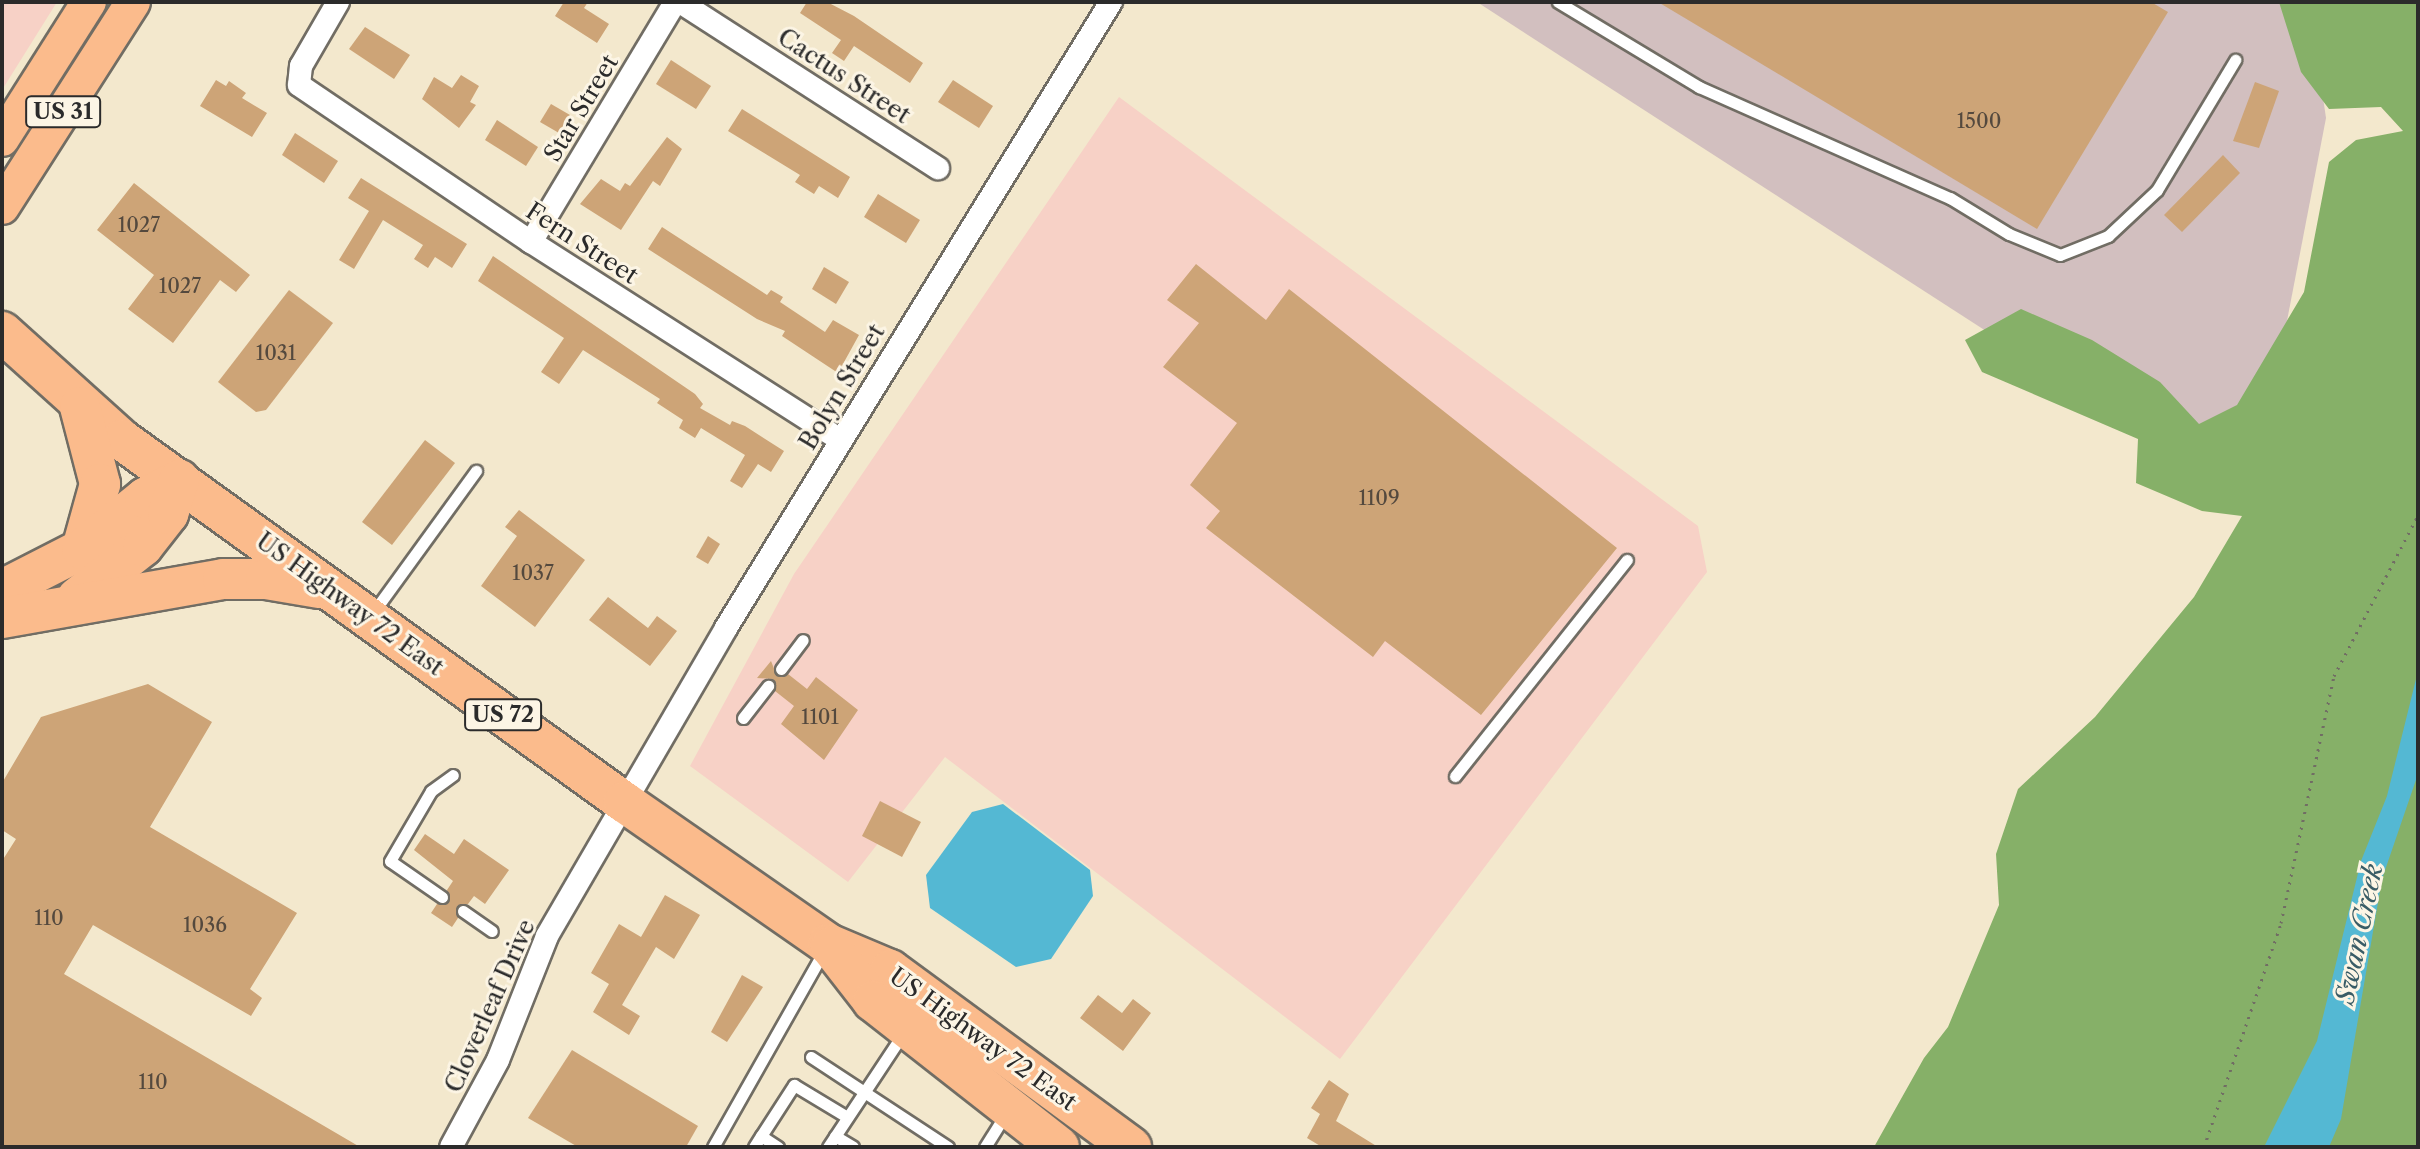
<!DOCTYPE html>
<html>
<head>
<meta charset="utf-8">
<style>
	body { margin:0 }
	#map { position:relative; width:2420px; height:1149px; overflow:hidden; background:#f3e8cd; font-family:"Libre Caslon Text",serif }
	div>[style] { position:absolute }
	.built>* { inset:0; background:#f7d1c6 }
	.industrial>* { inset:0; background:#d2bfbf }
	.forest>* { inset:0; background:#86b068 }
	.water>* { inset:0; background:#54b8d3 }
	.building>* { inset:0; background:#cda477 }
	.path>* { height:3px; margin-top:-1.5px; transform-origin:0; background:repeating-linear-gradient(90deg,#716d64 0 2px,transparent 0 8px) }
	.roads { filter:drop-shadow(2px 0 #716d64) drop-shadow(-2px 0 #716d64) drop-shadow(0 2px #716d64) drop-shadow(0 -2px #716d64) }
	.lane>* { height:11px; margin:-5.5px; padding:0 5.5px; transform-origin:5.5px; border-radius:5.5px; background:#fff }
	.street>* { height:22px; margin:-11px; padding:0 11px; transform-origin:11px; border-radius:11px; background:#fff }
	.primary>* { height:34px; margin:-17px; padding:0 17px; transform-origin:17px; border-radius:17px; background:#fbbb8c }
	.highway>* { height:40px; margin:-20px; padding:0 20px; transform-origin:20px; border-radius:20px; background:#fbbb8c }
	span { translate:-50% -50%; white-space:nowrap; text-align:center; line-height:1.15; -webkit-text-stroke:6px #fcf5e5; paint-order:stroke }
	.number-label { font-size:20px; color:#54493e }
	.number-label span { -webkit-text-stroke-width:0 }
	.shield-label span { padding:2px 6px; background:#fcf5e5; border:2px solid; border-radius:6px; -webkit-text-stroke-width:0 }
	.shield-label { font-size:22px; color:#2b2b2b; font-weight:700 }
	.street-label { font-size:24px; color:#2b2b2b }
	.water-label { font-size:26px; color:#395c66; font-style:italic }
	.frame { position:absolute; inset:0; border:4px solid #2b2b2b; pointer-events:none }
</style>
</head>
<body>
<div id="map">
	<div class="built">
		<div style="clip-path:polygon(2px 2px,57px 2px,2px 90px)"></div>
		<div style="clip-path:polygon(1119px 97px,1698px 526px,1707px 572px,1340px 1059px,945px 757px,848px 882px,690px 766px,794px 574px)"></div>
	</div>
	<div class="industrial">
		<div style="clip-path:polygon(1477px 2px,2309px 2px,2326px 118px,2252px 503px)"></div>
	</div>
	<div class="forest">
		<div style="clip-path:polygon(2279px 2px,2418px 2px,2418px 1147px,1874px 1147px,1924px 1058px,1948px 1027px,1999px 905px,1996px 854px,2018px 789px,2095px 717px,2194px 597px,2242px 516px,2202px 511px,2136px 483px,2138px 439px,1982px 372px,1965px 340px,2021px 309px,2092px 340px,2160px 382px,2199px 424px,2237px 405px,2304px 292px,2329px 162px,2356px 140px,2403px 131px,2381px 107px,2329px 109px,2301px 72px)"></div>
	</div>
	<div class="water">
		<div style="clip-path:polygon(2418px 671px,2418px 774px,2382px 879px,2341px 1119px,2329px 1147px,2264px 1147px,2317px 1041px,2361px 861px,2387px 796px)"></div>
		<div style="clip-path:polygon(1003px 804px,1090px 870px,1093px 896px,1051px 959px,1016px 967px,930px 908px,926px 875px,972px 812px)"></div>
	</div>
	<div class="building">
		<div style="clip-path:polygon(564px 2px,588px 2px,584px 8px,609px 24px,597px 43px,555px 16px)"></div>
		<div style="clip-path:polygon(807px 2px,827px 2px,854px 16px,923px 63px,910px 83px,854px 46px,844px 61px,832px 53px,841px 40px,800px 13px)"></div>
		<div style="clip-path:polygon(1658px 2px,2151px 2px,2168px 12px,2037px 229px)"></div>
		<div style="clip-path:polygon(365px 27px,410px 55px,394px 79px,349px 49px)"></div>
		<div style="clip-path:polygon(671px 60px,711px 86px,696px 109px,656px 84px)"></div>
		<div style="clip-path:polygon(461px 75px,479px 86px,470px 102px,476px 105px,459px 128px,422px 99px,434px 77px,452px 88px)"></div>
		<div style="clip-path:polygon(216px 80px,226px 86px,229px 81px,246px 93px,242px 98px,267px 113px,252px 137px,200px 106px)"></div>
		<div style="clip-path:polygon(953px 80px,993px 106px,979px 128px,938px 102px)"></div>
		<div style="clip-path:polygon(2255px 82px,2279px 91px,2259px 148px,2233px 141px)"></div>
		<div style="clip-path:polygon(551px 104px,570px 115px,559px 133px,540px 122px)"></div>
		<div style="clip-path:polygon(742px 109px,850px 177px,838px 198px,819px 186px,814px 194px,795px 182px,800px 175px,728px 131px)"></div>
		<div style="clip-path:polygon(497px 120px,538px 147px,526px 166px,485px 140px)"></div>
		<div style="clip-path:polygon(295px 133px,338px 161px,324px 183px,282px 155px)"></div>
		<div style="clip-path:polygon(667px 137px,682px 149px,660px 186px,653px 181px,621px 230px,580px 204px,601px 179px,620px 191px,625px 183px,630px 186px)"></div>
		<div style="clip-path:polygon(2223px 155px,2240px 173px,2182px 232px,2164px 215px)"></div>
		<div style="clip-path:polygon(361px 178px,467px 244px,452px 268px,435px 257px,428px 268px,414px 259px,423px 245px,383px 220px,354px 269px,339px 260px,369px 211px,348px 198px)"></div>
		<div style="clip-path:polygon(134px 183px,250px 275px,236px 292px,220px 280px,173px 343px,128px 309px,154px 275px,97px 230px)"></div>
		<div style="clip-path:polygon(878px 194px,920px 220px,906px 243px,864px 217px)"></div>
		<div style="clip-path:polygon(662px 227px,767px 295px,771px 290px,783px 297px,780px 302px,825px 332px,833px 320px,859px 335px,838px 373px,782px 336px,785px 331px,757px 319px,648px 249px)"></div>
		<div style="clip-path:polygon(493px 256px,695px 394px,703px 404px,700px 408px,730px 425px,732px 421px,745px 426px,784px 451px,771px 472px,758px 464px,742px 488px,730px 481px,745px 455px,701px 428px,695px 438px,679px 428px,683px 420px,657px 403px,660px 399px,583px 350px,559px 384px,541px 372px,564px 338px,478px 281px)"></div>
		<div style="clip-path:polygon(1196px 264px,1266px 320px,1289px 289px,1617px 548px,1481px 715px,1385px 641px,1373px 657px,1206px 528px,1220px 511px,1190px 485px,1237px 423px,1163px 367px,1199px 323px,1167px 300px)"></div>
		<div style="clip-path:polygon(824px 267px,849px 282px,836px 304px,812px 289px)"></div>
		<div style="clip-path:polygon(289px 290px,333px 323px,266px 410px,256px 412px,218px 382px)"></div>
		<div style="clip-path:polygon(425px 440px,455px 463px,392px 545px,362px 522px)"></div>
		<div style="clip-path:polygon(519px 510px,585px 560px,535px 627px,481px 586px,517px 536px,505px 527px)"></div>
		<div style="clip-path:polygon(708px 536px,720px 544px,708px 564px,696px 557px)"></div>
		<div style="clip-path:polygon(608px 597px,648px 628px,657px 616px,677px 631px,650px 666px,589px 620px)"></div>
		<div style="clip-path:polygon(771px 661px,777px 676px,788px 674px,807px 689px,816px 677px,858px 710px,824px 760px,781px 724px,794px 706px,775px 691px,773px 679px,757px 678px)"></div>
		<div style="clip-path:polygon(148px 684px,212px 722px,150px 827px,297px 913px,250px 989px,262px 998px,251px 1016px,93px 925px,64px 974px,360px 1147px,2px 1147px,2px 861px,16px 839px,2px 830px,2px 783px,41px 717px)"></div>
		<div style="clip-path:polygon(880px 801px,921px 822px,902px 857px,862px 836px)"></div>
		<div style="clip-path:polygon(425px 834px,454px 854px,464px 839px,509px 870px,485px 904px,474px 896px,468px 904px,457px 906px,458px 918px,452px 927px,431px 913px,437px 904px,449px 901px,447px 890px,453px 881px,414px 850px)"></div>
		<div style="clip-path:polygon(665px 895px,700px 915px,674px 959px,656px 947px,622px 1005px,640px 1016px,629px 1035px,593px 1012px,609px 984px,591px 973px,619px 924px,641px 937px)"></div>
		<div style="clip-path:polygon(742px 975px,763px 987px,727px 1042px,711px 1032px)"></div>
		<div style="clip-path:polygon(1098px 995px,1122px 1013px,1133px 999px,1151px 1013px,1123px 1051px,1080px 1018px)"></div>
		<div style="clip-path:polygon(572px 1050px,698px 1126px,686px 1147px,578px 1147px,528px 1118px)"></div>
		<div style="clip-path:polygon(1329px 1080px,1349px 1094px,1336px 1121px,1378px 1147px,1322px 1147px,1307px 1138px,1320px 1114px,1311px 1108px)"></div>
	</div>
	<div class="path">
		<div style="left:2204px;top:1147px;width:237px;rotate:-71deg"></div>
		<div style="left:2281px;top:923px;width:253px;rotate:-77.9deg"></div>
		<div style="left:2334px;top:676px;width:182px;rotate:-62.4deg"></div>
	</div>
	<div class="roads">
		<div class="lane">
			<div style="left:1558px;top:2px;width:165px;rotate:31.1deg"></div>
			<div style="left:1699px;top:87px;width:274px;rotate:23.9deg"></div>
			<div style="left:1950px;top:198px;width:69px;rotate:31.4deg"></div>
			<div style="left:2009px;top:234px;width:55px;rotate:22.4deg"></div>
			<div style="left:2060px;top:255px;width:52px;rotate:-21.6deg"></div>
			<div style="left:2108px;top:236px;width:67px;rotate:-43.2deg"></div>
			<div style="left:2157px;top:190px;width:152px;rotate:-59deg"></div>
			<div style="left:372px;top:614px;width:177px;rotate:-54deg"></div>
			<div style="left:781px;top:669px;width:36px;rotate:-53deg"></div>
			<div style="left:743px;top:718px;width:41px;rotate:-52deg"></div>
			<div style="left:1455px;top:776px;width:276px;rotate:-51.5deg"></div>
			<div style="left:442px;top:897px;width:63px;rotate:-145.3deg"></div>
			<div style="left:390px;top:861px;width:81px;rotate:-59.6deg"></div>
			<div style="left:431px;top:791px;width:27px;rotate:-36deg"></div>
			<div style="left:463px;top:911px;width:35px;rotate:35deg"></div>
			<div style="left:811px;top:1057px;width:164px;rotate:33.3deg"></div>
			<div style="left:835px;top:1136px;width:21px;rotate:31deg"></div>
			<div style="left:713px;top:1147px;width:227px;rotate:-60.5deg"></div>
			<div style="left:754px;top:1147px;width:13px;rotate:-58deg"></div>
			<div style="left:778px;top:1147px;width:20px;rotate:-147deg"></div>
			<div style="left:761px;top:1136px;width:61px;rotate:-57.1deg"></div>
			<div style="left:794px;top:1085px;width:62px;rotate:31.1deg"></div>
			<div style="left:828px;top:1147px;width:134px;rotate:-56.5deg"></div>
			<div style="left:985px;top:1147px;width:39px;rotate:-58deg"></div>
		</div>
		<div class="street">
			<div style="left:338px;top:2px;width:74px;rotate:120deg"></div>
			<div style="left:301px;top:66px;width:19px;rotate:96deg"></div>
			<div style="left:299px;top:85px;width:280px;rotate:34.1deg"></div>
			<div style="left:531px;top:242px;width:368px;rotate:32.6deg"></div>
			<div style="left:680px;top:2px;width:307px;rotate:32.8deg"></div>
			<div style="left:531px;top:242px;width:280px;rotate:-59deg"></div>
			<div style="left:451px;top:1147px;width:99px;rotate:-61.6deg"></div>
			<div style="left:498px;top:1060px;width:133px;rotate:-68.4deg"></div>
			<div style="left:547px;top:936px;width:356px;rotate:-59.8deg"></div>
			<div style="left:726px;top:628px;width:735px;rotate:-58.41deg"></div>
		</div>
		<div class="primary">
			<div style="left:2px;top:139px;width:162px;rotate:-57.6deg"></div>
			<div style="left:2px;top:207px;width:243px;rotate:-57.4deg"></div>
		</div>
		<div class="highway">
			<div style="left:2px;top:332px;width:161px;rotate:42deg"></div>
			<div style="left:122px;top:440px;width:619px;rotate:35.8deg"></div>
			<div style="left:624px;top:802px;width:249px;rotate:34.8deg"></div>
			<div style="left:828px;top:944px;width:67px;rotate:22.8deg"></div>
			<div style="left:890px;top:970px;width:299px;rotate:36.3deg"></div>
			<div style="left:80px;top:407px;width:80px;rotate:75.4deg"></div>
			<div style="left:100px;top:484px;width:67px;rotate:105.5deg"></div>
			<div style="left:2px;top:590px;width:90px;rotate:-27.1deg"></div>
			<div style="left:82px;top:549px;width:81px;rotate:-39deg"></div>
			<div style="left:145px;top:498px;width:38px;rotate:-28deg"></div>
			<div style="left:77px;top:598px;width:84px;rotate:-38.2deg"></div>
			<div style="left:143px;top:546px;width:41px;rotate:-52deg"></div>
			<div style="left:168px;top:514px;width:36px;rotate:-72deg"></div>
			<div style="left:2px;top:618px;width:224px;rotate:-10deg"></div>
			<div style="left:223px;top:579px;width:43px"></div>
			<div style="left:266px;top:579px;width:54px;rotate:9.6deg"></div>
			<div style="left:831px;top:947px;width:68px;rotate:52.1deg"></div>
			<div style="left:873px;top:1001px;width:236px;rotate:38.1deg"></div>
		</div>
	</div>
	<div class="number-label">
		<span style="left:1979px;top:121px">1500</span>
		<span style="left:139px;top:225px">1027</span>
		<span style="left:180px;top:286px">1027</span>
		<span style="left:276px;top:353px">1031</span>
		<span style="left:1379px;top:498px">1109</span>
		<span style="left:533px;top:573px">1037</span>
		<span style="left:820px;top:717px">1101</span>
		<span style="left:49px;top:918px">110</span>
		<span style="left:205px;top:925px">1036</span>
		<span style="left:153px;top:1082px">110</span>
	</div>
	<div class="shield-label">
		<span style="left:63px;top:112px">US 31</span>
		<span style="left:503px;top:715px">US 72</span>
	</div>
	<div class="street-label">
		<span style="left:844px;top:76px;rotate:33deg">Cactus Street</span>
		<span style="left:581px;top:108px;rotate:-59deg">Star Street</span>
		<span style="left:582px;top:243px;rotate:33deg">Fern Street</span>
		<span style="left:842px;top:387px;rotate:-59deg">Bolyn Street</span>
		<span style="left:350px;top:604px;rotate:36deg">US Highway 72 East</span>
		<span style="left:490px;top:1006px;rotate:-66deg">Cloverleaf Drive</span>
		<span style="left:983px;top:1039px;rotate:36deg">US Highway 72 East</span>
	</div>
	<div class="water-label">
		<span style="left:2360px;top:934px;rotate:-78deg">Swan Creek</span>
	</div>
	<div class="frame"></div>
</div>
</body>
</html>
